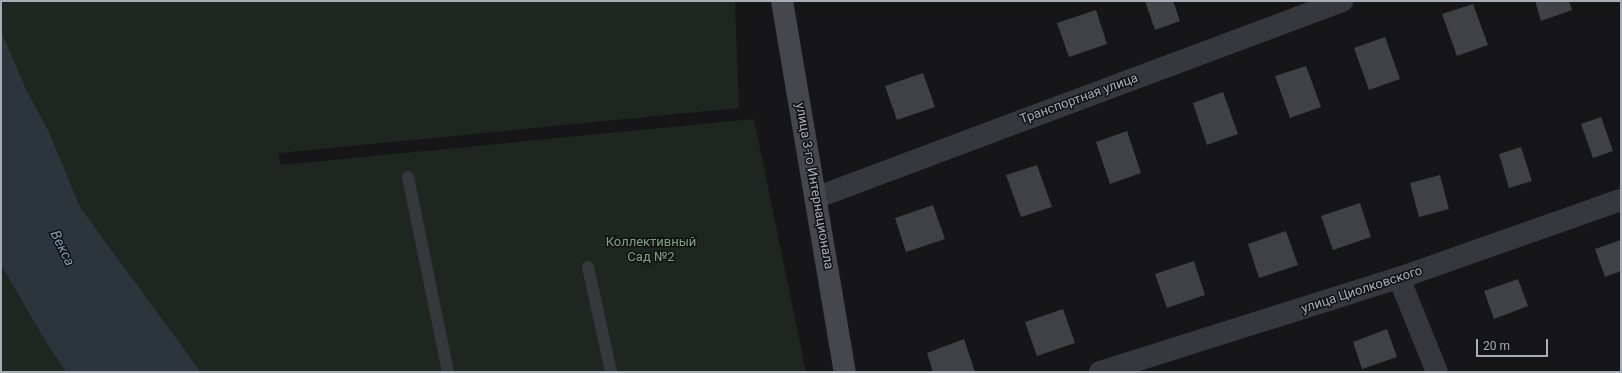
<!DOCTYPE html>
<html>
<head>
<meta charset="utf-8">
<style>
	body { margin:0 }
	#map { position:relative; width:1622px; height:373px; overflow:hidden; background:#161618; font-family:Roboto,sans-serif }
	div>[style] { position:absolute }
	.green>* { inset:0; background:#1e261f }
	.water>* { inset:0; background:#2c353c }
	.building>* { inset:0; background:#404145 }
	.lane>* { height:12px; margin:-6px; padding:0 6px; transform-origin:6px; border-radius:6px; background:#37383d }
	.street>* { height:22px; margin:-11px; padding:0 11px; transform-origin:11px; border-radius:11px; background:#37383d }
	.secondary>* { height:22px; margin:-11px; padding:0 11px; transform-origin:11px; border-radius:11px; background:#45474d }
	span { translate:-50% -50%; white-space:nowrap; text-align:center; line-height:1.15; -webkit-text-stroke:3px #111113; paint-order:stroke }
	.street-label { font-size:13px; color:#a8adb8 }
	.park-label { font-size:13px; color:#7fa381 }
	.water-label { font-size:14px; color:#7f9bb3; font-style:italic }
	.frame { position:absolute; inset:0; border:2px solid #a8adb8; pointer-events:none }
	.scale { position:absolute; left:1476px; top:339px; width:72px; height:18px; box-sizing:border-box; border:2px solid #a8adb8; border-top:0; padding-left:5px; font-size:12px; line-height:14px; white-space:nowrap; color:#a8adb8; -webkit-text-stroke:3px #111113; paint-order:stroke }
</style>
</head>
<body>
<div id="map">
	<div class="green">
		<div style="clip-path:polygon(1px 1px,735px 1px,739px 108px,279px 153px,280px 165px,754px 119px,806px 372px,201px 372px,80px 207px,49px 132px,26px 89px,1px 31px)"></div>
		<div style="clip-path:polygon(1px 265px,44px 339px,66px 372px,1px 372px)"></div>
	</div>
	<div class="water">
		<div style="clip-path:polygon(1px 31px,26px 89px,49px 132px,80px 207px,201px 372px,66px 372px,44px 339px,1px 265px)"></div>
	</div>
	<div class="building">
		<div style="clip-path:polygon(1145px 1px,1173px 1px,1180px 21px,1155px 30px)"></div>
		<div style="clip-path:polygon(1535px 1px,1569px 1px,1572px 10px,1541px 21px)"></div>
		<div style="clip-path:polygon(1473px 4px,1488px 45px,1457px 56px,1442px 14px)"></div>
		<div style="clip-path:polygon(1096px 10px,1107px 44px,1069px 57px,1057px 23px)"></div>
		<div style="clip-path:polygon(1385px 37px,1400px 79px,1369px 90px,1354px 48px)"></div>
		<div style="clip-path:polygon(1306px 66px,1321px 107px,1290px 118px,1275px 76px)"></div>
		<div style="clip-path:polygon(923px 73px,935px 107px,897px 120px,885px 86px)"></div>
		<div style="clip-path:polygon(1223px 92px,1238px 134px,1207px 145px,1193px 103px)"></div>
		<div style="clip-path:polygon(1601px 117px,1613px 151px,1593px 158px,1581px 124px)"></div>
		<div style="clip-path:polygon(1127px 131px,1141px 173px,1110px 184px,1096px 142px)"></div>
		<div style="clip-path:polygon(1521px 147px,1532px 181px,1509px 188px,1499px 154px)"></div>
		<div style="clip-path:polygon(1037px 165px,1052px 207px,1021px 217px,1006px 175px)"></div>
		<div style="clip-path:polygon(1440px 175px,1449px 209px,1419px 217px,1410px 183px)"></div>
		<div style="clip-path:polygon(1360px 203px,1371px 237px,1333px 250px,1321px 216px)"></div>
		<div style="clip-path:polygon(933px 205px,945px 239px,906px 252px,895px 218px)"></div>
		<div style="clip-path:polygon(1286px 231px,1298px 265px,1259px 278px,1248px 244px)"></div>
		<div style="clip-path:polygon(1621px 240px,1621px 271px,1605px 277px,1595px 249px)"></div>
		<div style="clip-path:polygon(1194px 261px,1205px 295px,1167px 308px,1155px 274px)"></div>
		<div style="clip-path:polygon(1518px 279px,1528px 306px,1494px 319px,1484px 291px)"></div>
		<div style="clip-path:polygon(1063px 309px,1075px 343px,1037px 356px,1025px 322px)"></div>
		<div style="clip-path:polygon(1387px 329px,1397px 357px,1362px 369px,1353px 342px)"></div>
		<div style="clip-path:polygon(964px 339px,975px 372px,933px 372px,927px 353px)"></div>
	</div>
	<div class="lane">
		<div style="left:408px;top:177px;width:199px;rotate:78.4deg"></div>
		<div style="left:588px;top:267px;width:107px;rotate:77.6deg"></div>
	</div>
	<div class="street">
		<div style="left:815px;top:198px;width:563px;rotate:-20.5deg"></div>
		<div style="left:1399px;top:278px;width:101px;rotate:68deg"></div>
		<div style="left:1100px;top:372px;width:313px;rotate:-17.5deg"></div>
		<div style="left:1399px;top:278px;width:235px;rotate:-19.4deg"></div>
	</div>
	<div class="secondary">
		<div style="left:782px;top:1px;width:376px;rotate:80.4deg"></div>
	</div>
	<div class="street-label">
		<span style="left:1079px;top:99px;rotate:-20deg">Транспортная улица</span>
		<span style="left:814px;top:186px;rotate:80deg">улица 3-го Интернационала</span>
		<span style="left:1362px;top:290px;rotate:-18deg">улица Циолковского</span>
	</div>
	<div class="park-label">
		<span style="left:651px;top:250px">Коллективный<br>Сад №2</span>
	</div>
	<div class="water-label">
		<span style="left:63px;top:248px;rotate:64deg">Векса</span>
	</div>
	<div class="frame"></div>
	<div class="scale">20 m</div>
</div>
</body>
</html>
